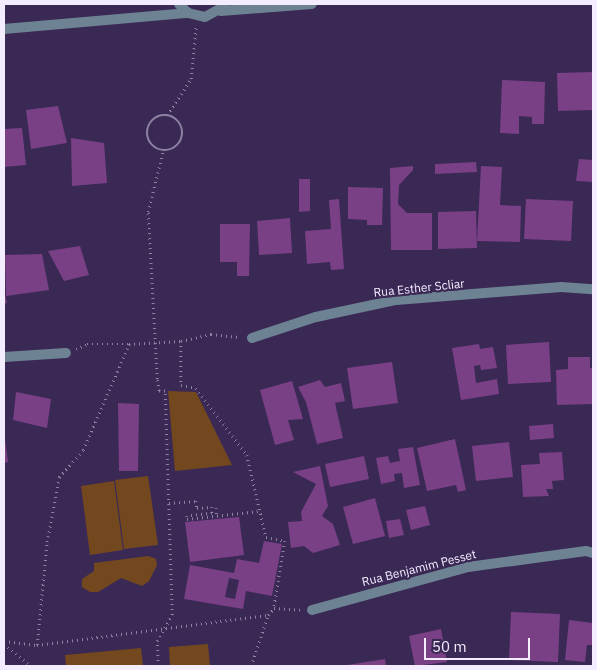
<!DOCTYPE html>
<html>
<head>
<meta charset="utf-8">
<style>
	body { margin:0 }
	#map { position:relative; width:597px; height:670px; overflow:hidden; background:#3a2855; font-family:"IBM Plex Sans",sans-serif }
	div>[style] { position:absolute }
	.green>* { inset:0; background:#74481f }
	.building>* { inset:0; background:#794086 }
	.path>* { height:2.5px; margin-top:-1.25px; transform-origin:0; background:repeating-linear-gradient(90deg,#8e81a2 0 1px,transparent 0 5px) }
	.path>.ring { margin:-1.25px; padding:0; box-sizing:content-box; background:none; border:2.5px solid #8e81a2; border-radius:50% }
	.street>* { height:10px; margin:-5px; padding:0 5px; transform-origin:5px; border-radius:5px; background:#6d8393 }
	span { translate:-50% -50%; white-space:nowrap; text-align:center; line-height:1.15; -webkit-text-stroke:4.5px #3a2855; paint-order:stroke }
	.street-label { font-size:12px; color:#f3edff }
	.frame { position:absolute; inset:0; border:5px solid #f3edff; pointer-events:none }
	.scale { position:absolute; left:424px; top:638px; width:106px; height:22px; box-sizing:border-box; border:2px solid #f3edff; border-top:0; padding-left:6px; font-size:15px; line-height:18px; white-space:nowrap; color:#f3edff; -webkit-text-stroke:4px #3a2855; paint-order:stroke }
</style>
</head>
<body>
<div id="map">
	<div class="green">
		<div style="clip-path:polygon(168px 391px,196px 392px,232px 465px,175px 471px)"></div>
		<div style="clip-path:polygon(148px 476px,158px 545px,124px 549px,115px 480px)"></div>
		<div style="clip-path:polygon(114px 481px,123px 550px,90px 555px,81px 486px)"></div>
		<div style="clip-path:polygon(148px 556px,156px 559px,157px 565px,149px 581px,142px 586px,121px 578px,98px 592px,90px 592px,82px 587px,82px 579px,94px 571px,94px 563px)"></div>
		<div style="clip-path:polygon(208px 644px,210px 666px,170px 666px,169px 647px)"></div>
		<div style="clip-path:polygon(141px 648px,143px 666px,66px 666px,65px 655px)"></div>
	</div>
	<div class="building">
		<div style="clip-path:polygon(593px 72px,593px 110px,558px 111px,557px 73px)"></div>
		<div style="clip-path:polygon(502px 80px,545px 82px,544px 124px,532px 124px,532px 117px,519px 116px,519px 134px,500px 133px)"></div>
		<div style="clip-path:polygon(58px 106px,67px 143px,31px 149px,26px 110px)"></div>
		<div style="clip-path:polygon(22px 128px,26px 165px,4px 167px,4px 129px)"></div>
		<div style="clip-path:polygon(71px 138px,104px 143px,107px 183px,72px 186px)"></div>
		<div style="clip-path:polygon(579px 159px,593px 160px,593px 182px,576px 181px)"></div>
		<div style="clip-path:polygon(476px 162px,477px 172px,435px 174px,435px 164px)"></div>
		<div style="clip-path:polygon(413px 166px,413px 170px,399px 185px,398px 204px,407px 213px,432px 213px,432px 250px,391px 250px,390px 168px)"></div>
		<div style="clip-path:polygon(481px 166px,502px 167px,500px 205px,521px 206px,520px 242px,477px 241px)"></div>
		<div style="clip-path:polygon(299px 179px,310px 179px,310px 211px,299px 212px)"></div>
		<div style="clip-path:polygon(348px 187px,383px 188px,382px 225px,367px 225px,367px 220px,348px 219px)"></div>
		<div style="clip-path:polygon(339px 199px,344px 269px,331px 270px,330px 262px,307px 264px,305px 231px,331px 229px,329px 200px)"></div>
		<div style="clip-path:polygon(526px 199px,573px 201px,571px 241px,524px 239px)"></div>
		<div style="clip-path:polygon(476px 211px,477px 248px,438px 249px,438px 212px)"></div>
		<div style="clip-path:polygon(290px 218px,292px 253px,259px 255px,257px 221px)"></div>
		<div style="clip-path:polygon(220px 224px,250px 224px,249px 276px,237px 276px,237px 262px,220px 262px)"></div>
		<div style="clip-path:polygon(80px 246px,89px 275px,64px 281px,48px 251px)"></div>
		<div style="clip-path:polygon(42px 254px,49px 290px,6px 296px,5px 255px)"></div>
		<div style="clip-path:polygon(4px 290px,7px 303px,4px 304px)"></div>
		<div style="clip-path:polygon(549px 342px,551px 382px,508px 384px,506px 345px)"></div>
		<div style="clip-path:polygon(479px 344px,480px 349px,493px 347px,497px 368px,481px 370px,480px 365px,474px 366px,476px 383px,497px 379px,499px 394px,461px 400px,452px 348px)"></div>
		<div style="clip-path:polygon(568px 357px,590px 357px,590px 368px,593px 368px,593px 404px,557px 405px,556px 370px,568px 369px)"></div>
		<div style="clip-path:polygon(392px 362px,398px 403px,353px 409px,347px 368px)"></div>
		<div style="clip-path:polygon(320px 380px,325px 387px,341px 383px,345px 401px,335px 403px,343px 438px,317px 444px,306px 402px,298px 387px)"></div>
		<div style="clip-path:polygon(292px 381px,303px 419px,288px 420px,294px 440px,275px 445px,260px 390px)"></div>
		<div style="clip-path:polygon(16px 392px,51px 399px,47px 428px,13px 420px)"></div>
		<div style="clip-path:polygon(118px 403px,139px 404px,138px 471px,119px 471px)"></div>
		<div style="clip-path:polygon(553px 424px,554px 438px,530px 440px,529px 426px)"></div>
		<div style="clip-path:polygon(4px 432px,8px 462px,4px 463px)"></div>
		<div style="clip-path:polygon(455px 439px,466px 490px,458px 492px,456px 485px,427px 491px,417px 448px)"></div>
		<div style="clip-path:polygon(509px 442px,513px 477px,476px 481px,472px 446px)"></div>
		<div style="clip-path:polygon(413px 447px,420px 485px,404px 488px,402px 473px,394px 474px,395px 481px,381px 484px,376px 458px,388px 456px,390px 463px,400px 461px,398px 449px)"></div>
		<div style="clip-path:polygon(562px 452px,564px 480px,552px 481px,553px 489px,546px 489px,549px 496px,523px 497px,521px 465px,540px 464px,539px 453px)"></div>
		<div style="clip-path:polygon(364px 456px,369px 479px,330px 487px,325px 464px)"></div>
		<div style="clip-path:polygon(320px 466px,328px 506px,322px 516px,333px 524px,340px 545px,313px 553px,304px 546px,291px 548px,288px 522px,302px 521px,301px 512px,316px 484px,293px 472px)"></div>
		<div style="clip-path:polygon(375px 498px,385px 536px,353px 544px,343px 507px)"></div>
		<div style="clip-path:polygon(425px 506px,430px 525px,411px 530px,406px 510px)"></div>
		<div style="clip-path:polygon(239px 517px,244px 555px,190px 562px,185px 522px)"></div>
		<div style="clip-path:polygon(400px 519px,404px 535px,389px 538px,386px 521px)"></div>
		<div style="clip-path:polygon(evenodd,264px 541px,282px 544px,272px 596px,246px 591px,243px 609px,184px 599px,190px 565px,234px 573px,237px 559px,259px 563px,264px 541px,229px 578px,239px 580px,235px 599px,225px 597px,229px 578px)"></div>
		<div style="clip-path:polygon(511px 612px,560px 614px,558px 662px,509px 660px)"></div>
		<div style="clip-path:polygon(569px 620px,593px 623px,593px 645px,587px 645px,585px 662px,565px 660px)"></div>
		<div style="clip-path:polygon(441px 629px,447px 662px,415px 666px,409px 636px)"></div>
		<div style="clip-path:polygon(385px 659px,386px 666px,347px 666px,347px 665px)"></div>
	</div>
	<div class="path">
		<div class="ring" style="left:147px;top:115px;width:33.5px;height:33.5px"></div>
		<div style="left:167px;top:115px;width:43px;rotate:-56.3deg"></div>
		<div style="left:191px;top:79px;width:53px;rotate:-84.6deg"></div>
		<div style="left:181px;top:341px;width:44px;rotate:90deg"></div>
		<div style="left:181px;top:385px;width:15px;rotate:11deg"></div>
		<div style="left:196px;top:388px;width:84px;rotate:52.7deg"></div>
		<div style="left:247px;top:455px;width:84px;rotate:77deg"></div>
		<div style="left:266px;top:537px;width:19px;rotate:12deg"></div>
		<div style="left:285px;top:541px;width:68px;rotate:99.3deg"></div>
		<div style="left:76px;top:349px;width:12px;rotate:-24deg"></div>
		<div style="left:87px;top:344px;width:42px"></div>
		<div style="left:169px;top:503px;width:27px;rotate:-4deg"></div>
		<div style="left:196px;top:501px;width:7px;rotate:82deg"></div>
		<div style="left:197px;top:508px;width:15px;rotate:-4deg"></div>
		<div style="left:212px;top:507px;width:6px;rotate:90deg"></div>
		<div style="left:212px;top:513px;width:25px;rotate:173deg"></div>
		<div style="left:187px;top:516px;width:3px;rotate:90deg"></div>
		<div style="left:187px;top:519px;width:73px;rotate:-6.3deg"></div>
		<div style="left:216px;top:508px;width:8px;rotate:83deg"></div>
		<div style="left:4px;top:641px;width:33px;rotate:7deg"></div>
		<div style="left:37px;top:645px;width:233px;rotate:-7.4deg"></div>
		<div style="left:268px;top:615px;width:9px;rotate:-49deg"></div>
		<div style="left:274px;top:608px;width:26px;rotate:4deg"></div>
		<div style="left:4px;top:644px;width:35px;rotate:39deg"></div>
		<div style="left:37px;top:645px;width:103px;rotate:-84.5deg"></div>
		<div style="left:47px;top:542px;width:66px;rotate:-79.5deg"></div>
		<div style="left:59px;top:477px;width:36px;rotate:-48deg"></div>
		<div style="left:83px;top:450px;width:116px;rotate:-66.5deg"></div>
		<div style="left:129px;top:344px;width:52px;rotate:-3.3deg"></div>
		<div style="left:181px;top:341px;width:31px;rotate:-13deg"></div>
		<div style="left:211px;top:334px;width:30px;rotate:6deg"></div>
		<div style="left:158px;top:666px;width:25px;rotate:-92deg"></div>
		<div style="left:157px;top:641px;width:30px;rotate:-60deg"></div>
		<div style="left:172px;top:615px;width:224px;rotate:-91.8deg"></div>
		<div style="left:165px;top:391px;width:6px;rotate:180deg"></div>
		<div style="left:159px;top:391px;width:12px;rotate:-99deg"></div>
		<div style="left:157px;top:379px;width:167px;rotate:-93.1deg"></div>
		<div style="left:148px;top:212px;width:63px;rotate:-76.2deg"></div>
		<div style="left:251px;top:666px;width:54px;rotate:-71.6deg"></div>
	</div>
	<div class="street">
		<div style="left:179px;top:4px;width:13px;rotate:45deg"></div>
		<div style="left:188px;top:13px;width:17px;rotate:13deg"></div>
		<div style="left:205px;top:17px;width:23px;rotate:-29deg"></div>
		<div style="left:221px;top:11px;width:91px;rotate:-4.4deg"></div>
		<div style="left:4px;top:29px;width:185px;rotate:-5deg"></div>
		<div style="left:252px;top:338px;width:67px;rotate:-18.2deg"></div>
		<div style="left:316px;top:317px;width:82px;rotate:-12deg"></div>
		<div style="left:396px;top:300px;width:166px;rotate:-4.5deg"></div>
		<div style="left:561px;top:287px;width:32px;rotate:4deg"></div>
		<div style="left:4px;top:357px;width:62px;rotate:-3.7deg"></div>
		<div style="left:312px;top:610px;width:162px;rotate:-15.4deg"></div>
		<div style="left:468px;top:567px;width:119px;rotate:-7.7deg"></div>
		<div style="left:586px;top:551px;width:7px;rotate:16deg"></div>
	</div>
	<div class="street-label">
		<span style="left:419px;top:288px;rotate:-6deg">Rua Esther Scliar</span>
		<span style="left:419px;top:568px;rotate:-14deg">Rua Benjamim Pesset</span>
	</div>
	<div class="frame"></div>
	<div class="scale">50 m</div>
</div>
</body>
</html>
